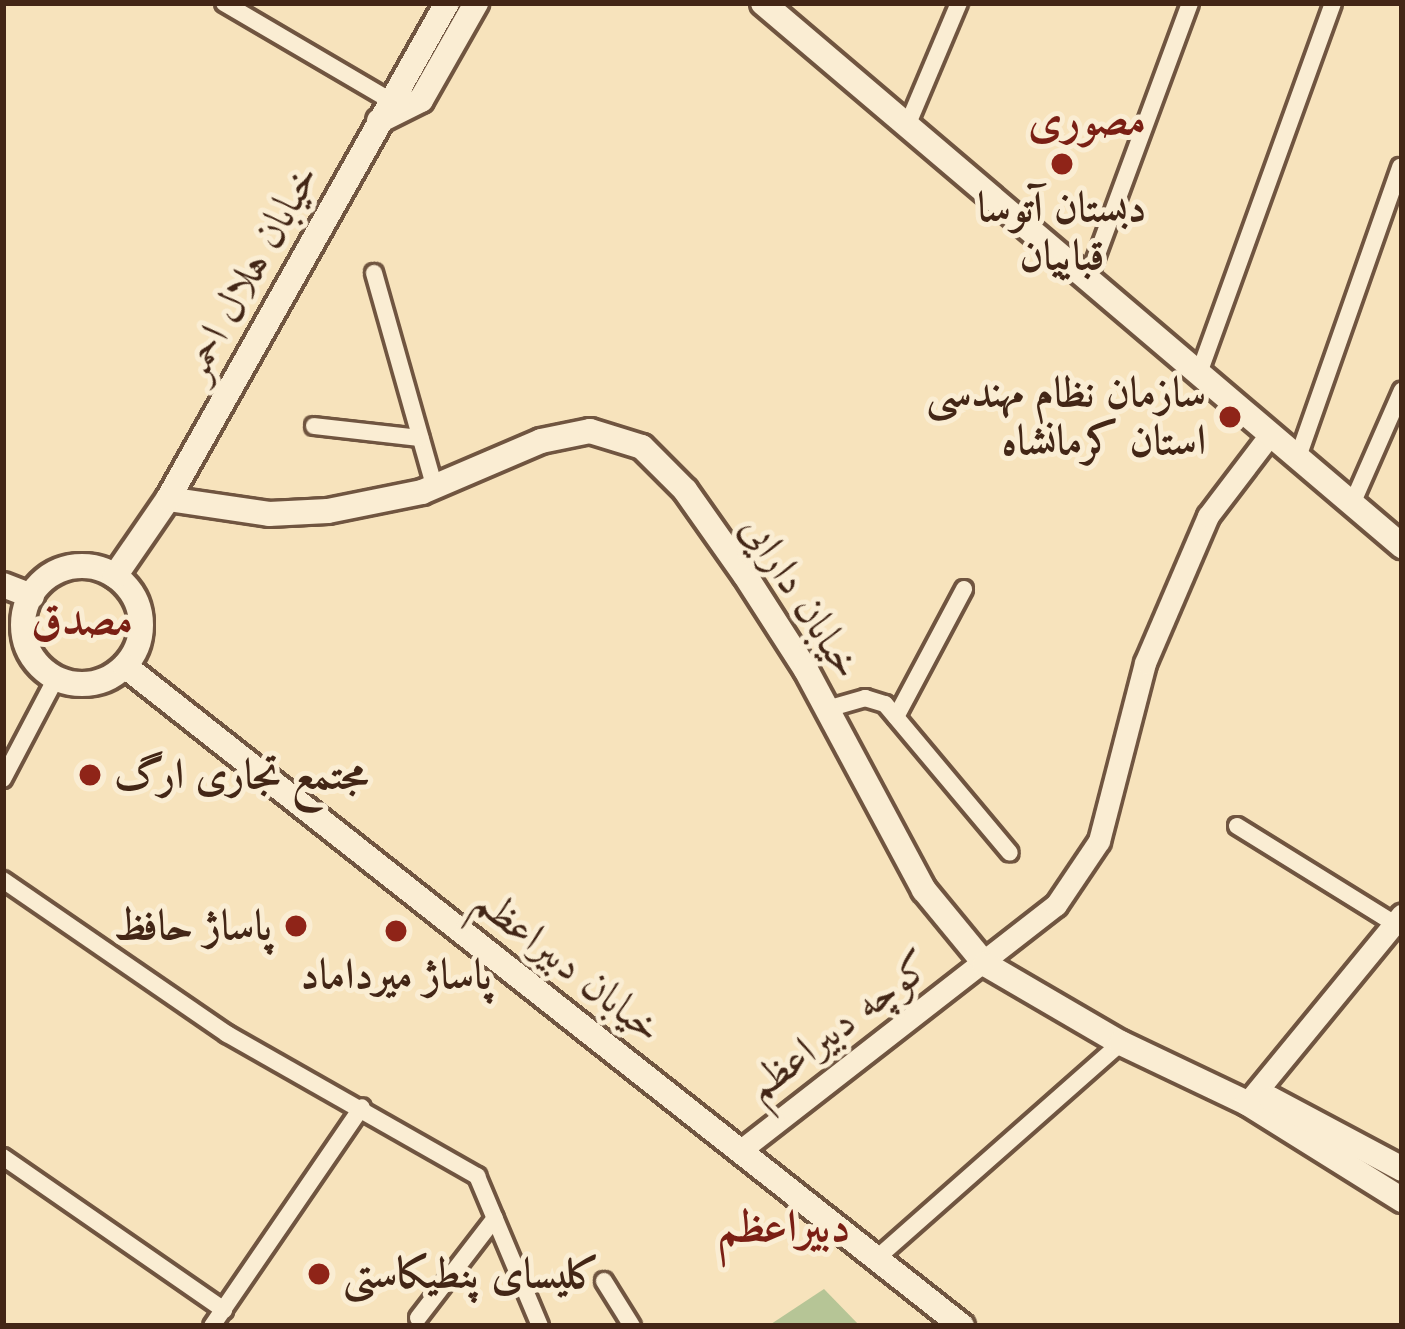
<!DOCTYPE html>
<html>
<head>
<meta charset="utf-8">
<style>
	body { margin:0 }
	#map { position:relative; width:1405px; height:1329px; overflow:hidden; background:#f7e3bc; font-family:Cardo,Amiri,serif }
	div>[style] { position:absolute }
	.green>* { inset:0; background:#b6c596 }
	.roads { filter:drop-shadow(3px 0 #705540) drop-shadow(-3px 0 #705540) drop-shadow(0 3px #705540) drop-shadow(0 -3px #705540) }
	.minor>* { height:16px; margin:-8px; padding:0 8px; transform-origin:8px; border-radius:8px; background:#faedd3 }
	.tertiary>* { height:21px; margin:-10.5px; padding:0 10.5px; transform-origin:10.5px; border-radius:10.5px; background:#faedd3 }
	.secondary>* { height:24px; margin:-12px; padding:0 12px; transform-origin:12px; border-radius:12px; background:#faedd3 }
	.secondary>.ring { margin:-12px; padding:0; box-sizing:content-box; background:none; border:24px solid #faedd3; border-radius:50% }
	.dots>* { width:33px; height:33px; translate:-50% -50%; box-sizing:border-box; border:6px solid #faedd3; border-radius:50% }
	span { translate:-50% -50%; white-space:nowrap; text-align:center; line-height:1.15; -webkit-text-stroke:10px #faedd3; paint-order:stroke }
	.poi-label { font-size:42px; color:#432616; font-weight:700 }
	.right { translate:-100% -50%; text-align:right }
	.left { translate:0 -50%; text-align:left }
	.street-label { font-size:42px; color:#432616 }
	.neighbourhood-label { font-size:45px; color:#7a1f14; font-weight:700 }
	.frame { position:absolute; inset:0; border:6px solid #432616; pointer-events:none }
</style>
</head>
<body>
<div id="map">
	<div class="green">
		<div style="clip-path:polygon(824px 1289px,860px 1326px,768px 1326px)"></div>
	</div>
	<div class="roads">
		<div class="minor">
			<div style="left:224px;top:3px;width:194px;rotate:30.4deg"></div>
			<div style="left:907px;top:126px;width:134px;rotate:-67.1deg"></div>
			<div style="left:374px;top:273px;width:223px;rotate:74.2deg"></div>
			<div style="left:1088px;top:279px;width:294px;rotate:-69.7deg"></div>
			<div style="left:1198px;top:376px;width:397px;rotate:-70.1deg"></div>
			<div style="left:314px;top:426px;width:107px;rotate:6.5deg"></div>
			<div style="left:1297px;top:460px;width:311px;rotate:-70.6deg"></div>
			<div style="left:1352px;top:504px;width:124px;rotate:-66.3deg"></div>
			<div style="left:827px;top:709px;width:40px;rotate:-16deg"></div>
			<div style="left:865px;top:698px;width:21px;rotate:17deg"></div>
			<div style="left:885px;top:704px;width:194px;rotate:50deg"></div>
			<div style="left:896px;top:717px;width:145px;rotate:-62deg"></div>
			<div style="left:3px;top:779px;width:114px;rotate:-62.3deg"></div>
			<div style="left:1237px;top:826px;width:186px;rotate:31.8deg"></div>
			<div style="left:3px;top:880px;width:272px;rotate:34.5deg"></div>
			<div style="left:227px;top:1034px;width:288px;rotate:29.6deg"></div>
			<div style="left:477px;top:1176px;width:163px;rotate:67.2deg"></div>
			<div style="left:3px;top:1157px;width:269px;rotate:34.7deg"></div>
			<div style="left:877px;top:1258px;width:325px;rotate:-41.4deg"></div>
			<div style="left:604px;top:1281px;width:53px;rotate:58.1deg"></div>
			<div style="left:418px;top:1318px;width:126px;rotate:-52.4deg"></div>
			<div style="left:212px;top:1326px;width:265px;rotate:-55.6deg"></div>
		</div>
		<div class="tertiary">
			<div style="left:1247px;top:1103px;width:244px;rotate:-50.6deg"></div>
			<div style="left:741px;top:1150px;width:399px;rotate:-37.9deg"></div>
			<div style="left:1056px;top:905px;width:77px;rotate:-56.1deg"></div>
			<div style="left:1099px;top:841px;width:184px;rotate:-75.5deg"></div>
			<div style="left:1145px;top:663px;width:160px;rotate:-66.8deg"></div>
			<div style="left:1208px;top:516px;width:101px;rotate:-52.7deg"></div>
		</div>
		<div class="secondary">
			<div style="left:763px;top:3px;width:839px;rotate:40.36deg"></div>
			<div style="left:379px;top:121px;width:47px;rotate:-26.6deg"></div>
			<div style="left:421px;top:100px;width:112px;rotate:-60.4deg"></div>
			<div style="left:168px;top:499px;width:102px;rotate:8.4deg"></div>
			<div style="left:269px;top:514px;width:59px;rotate:-2.9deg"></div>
			<div style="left:328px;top:511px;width:96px;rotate:-11.4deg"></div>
			<div style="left:422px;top:492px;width:129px;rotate:-23.2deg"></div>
			<div style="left:541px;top:441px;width:50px;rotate:-11.5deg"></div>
			<div style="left:590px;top:431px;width:54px;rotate:17.1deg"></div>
			<div style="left:642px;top:447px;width:61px;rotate:45deg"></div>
			<div style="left:685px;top:490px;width:104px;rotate:54.8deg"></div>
			<div style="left:745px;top:575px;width:113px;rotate:57.3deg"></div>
			<div style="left:806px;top:670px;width:250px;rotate:61.8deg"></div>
			<div style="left:924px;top:890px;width:96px;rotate:50.5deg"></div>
			<div style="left:985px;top:964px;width:157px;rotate:30.2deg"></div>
			<div style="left:1121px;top:1043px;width:140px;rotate:25.5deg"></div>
			<div style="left:1247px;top:1103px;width:183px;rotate:32deg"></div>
			<div class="ring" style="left:23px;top:566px;width:94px;height:94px"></div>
			<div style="left:115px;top:576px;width:93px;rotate:-55.5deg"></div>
			<div style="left:168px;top:499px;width:569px;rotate:-60.64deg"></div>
			<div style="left:3px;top:585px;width:31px;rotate:21deg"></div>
			<div style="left:125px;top:666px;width:1066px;rotate:38.26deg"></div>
			<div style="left:1247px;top:1103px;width:24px;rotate:-9deg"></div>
			<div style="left:1271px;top:1099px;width:149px;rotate:28.1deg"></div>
		</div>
	</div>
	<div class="dots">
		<div style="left:1062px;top:164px;background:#8f2418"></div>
		<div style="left:1230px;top:417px;background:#8f2418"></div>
		<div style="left:90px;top:775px;background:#8f2418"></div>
		<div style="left:296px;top:926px;background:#8f2418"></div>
		<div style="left:396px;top:931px;background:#8f2418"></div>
		<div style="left:319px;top:1274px;background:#8f2418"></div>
	</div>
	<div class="poi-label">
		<span style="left:1062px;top:232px">دبستان آتوسا<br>قباییان</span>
		<span class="right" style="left:1206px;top:417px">سازمان نظام مهندسی<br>استان کرمانشاه</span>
		<span class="left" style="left:114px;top:775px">مجتمع تجاری ارگ</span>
		<span class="right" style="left:272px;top:926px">پاساژ حافظ</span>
		<span style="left:396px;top:975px">پاساژ میرداماد</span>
		<span class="left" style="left:343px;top:1274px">کلیسای پنطیکاستی</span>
	</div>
	<div class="street-label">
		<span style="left:250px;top:272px;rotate:-61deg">خیابان هلال احمر</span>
		<span style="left:801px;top:597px;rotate:57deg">خیابان دارایی</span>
		<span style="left:568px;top:965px;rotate:38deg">خیابان دبیراعظم</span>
		<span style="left:839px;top:1026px;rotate:-37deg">کوچه دبیراعظم</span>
	</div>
	<div class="neighbourhood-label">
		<span style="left:1087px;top:120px">مصوری</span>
		<span style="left:82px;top:620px">مصدق</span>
		<span style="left:784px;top:1227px">دبیراعظم</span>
	</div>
	<div class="frame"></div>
</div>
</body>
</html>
